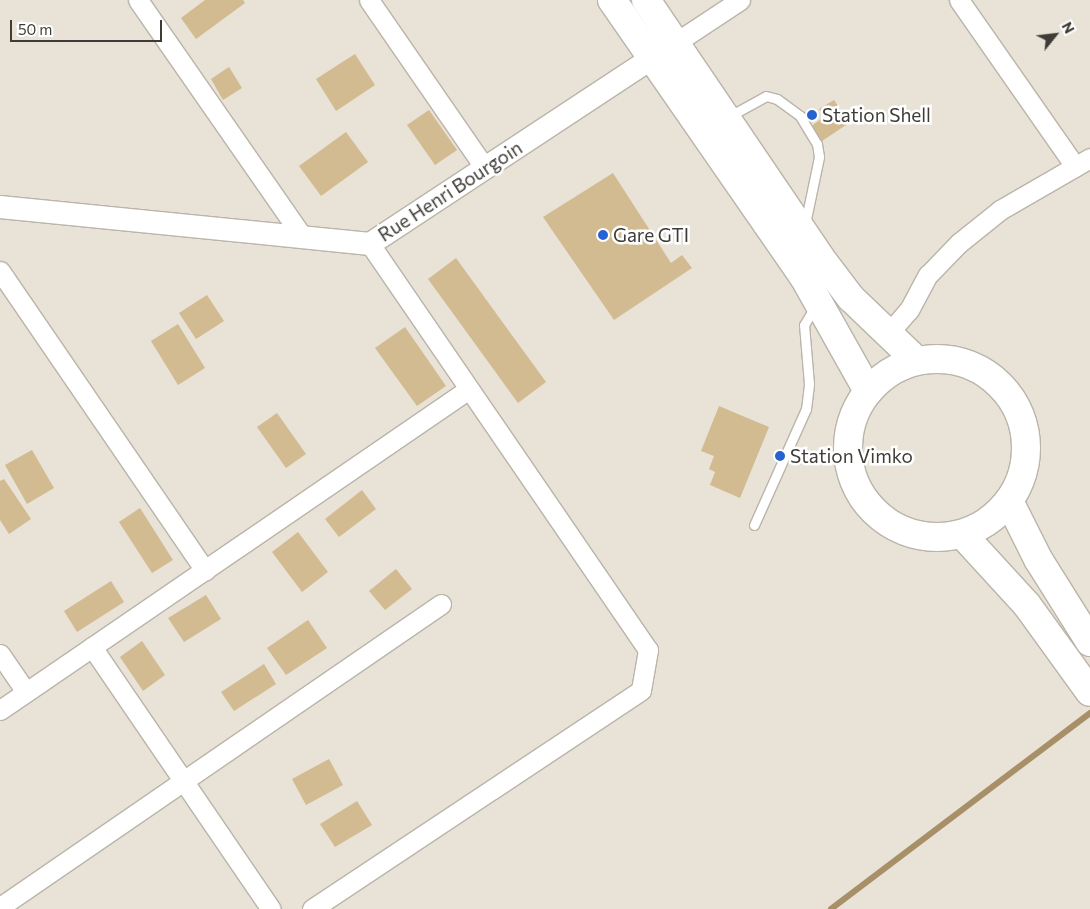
<!DOCTYPE html>
<html>
<head>
<meta charset="utf-8">
<style>
	body { margin:0 }
	#map { position:relative; width:1090px; height:909px; overflow:hidden; background:#e8e2d7; font-family:Commissioner,sans-serif }
	div>[style] { position:absolute }
	.stream>* { height:6px; margin:-3px; padding:0 3px; transform-origin:3px; border-radius:3px; background:#a78f67 }
	.building>* { inset:0; background:#d2ba91 }
	.roads { filter:drop-shadow(1px 0 #bab4a9) drop-shadow(-1px 0 #bab4a9) drop-shadow(0 1px #bab4a9) drop-shadow(0 -1px #bab4a9) }
	.service>* { height:9px; margin:-4.5px; padding:0 4.5px; transform-origin:4.5px; border-radius:4.5px; background:#fff }
	.minor>* { height:19px; margin:-9.5px; padding:0 9.5px; transform-origin:9.5px; border-radius:9.5px; background:#fff }
	.tertiary>* { height:22px; margin:-11px; padding:0 11px; transform-origin:11px; border-radius:11px; background:#fff }
	.primary>* { height:28px; margin:-14px; padding:0 14px; transform-origin:14px; border-radius:14px; background:#fff }
	.primary>.ring { margin:-14px; padding:0; box-sizing:content-box; background:none; border:28px solid #fff; border-radius:50% }
	.dots>* { width:14px; height:14px; translate:-50% -50%; box-sizing:border-box; border:2px solid #fff; border-radius:50% }
	span { translate:-50% -50%; white-space:nowrap; text-align:center; line-height:1.15; -webkit-text-stroke:5px #fff; paint-order:stroke }
	.poi-label { font-size:19px; color:#3e3c37 }
	.left { translate:0 -50%; text-align:left }
	.street-label { font-size:19px; color:#3e3c37 }
	.north { position:absolute; left:1030px; top:10px; width:50px; height:50px; -webkit-text-stroke:4px #fff; paint-order:stroke; rotate:61deg; font-size:14px; font-weight:700; line-height:20px; text-align:center; color:#3e3c37 }
	.north::after { content:''; display:block; margin:auto; width:18px; height:22px; background:#3e3c37; clip-path:polygon(50% 0,100% 100%,50% 72%,0 100%) }
	.scale { position:absolute; left:10px; top:20px; width:152px; height:22px; box-sizing:border-box; border:2px solid #3e3c37; border-top:0; padding-left:6px; font-size:15px; line-height:18px; white-space:nowrap; color:#3e3c37; -webkit-text-stroke:4px #fff; paint-order:stroke }
</style>
</head>
<body>
<div id="map">
	<div class="stream">
		<div style="left:831px;top:909px;width:325px;rotate:-37.1deg"></div>
	</div>
	<div class="building">
		<div style="clip-path:polygon(205px 0,243px 0,245px 3px,196px 39px,181px 18px)"></div>
		<div style="clip-path:polygon(355px 54px,375px 85px,336px 111px,316px 79px)"></div>
		<div style="clip-path:polygon(229px 67px,242px 88px,223px 100px,211px 79px)"></div>
		<div style="clip-path:polygon(834px 100px,849px 123px,813px 147px,803px 132px,824px 117px,819px 109px)"></div>
		<div style="clip-path:polygon(429px 110px,457px 150px,435px 165px,407px 125px)"></div>
		<div style="clip-path:polygon(346px 132px,368px 162px,321px 196px,299px 166px)"></div>
		<div style="clip-path:polygon(613px 173px,671px 263px,682px 255px,692px 268px,614px 320px,543px 217px)"></div>
		<div style="clip-path:polygon(456px 258px,546px 382px,518px 403px,428px 279px)"></div>
		<div style="clip-path:polygon(207px 295px,224px 321px,196px 339px,179px 313px)"></div>
		<div style="clip-path:polygon(178px 324px,205px 368px,178px 385px,151px 341px)"></div>
		<div style="clip-path:polygon(405px 327px,446px 386px,417px 406px,375px 348px)"></div>
		<div style="clip-path:polygon(719px 406px,769px 427px,740px 498px,710px 485px,715px 472px,709px 469px,714px 456px,701px 451px)"></div>
		<div style="clip-path:polygon(277px 413px,306px 454px,286px 468px,257px 427px)"></div>
		<div style="clip-path:polygon(32px 450px,54px 488px,27px 504px,5px 465px)"></div>
		<div style="clip-path:polygon(4px 479px,31px 519px,9px 534px,0 520px,0 481px)"></div>
		<div style="clip-path:polygon(362px 490px,376px 509px,339px 537px,325px 519px)"></div>
		<div style="clip-path:polygon(140px 508px,173px 560px,152px 573px,119px 522px)"></div>
		<div style="clip-path:polygon(298px 532px,328px 572px,302px 592px,272px 552px)"></div>
		<div style="clip-path:polygon(396px 569px,412px 589px,385px 610px,369px 591px)"></div>
		<div style="clip-path:polygon(111px 581px,124px 602px,77px 632px,64px 611px)"></div>
		<div style="clip-path:polygon(206px 595px,221px 619px,184px 642px,168px 618px)"></div>
		<div style="clip-path:polygon(308px 620px,327px 648px,286px 675px,267px 648px)"></div>
		<div style="clip-path:polygon(142px 641px,165px 675px,143px 691px,120px 657px)"></div>
		<div style="clip-path:polygon(264px 664px,276px 684px,234px 711px,221px 692px)"></div>
		<div style="clip-path:polygon(329px 759px,343px 785px,306px 805px,292px 779px)"></div>
		<div style="clip-path:polygon(357px 801px,372px 825px,335px 847px,320px 824px)"></div>
	</div>
	<div class="roads">
		<div class="service">
			<div style="left:728px;top:117px;width:43px;rotate:-28.9deg"></div>
			<div style="left:766px;top:96px;width:11px;rotate:15deg"></div>
			<div style="left:777px;top:99px;width:29px;rotate:36deg"></div>
			<div style="left:800px;top:116px;width:33px;rotate:59deg"></div>
			<div style="left:817px;top:144px;width:13px;rotate:81deg"></div>
			<div style="left:819px;top:157px;width:68px;rotate:101.8deg"></div>
			<div style="left:754px;top:525px;width:127px;rotate:-65.9deg"></div>
			<div style="left:806px;top:409px;width:25px;rotate:-83deg"></div>
			<div style="left:809px;top:384px;width:59px;rotate:-94.8deg"></div>
			<div style="left:804px;top:325px;width:21px;rotate:-59deg"></div>
		</div>
		<div class="minor">
			<div style="left:138px;top:0;width:289px;rotate:55.2deg"></div>
			<div style="left:369px;top:0;width:204px;rotate:55.4deg"></div>
			<div style="left:959px;top:0;width:203px;rotate:55.1deg"></div>
			<div style="left:675px;top:43px;width:78px;rotate:-33.5deg"></div>
			<div style="left:0;top:271px;width:363px;rotate:55.6deg"></div>
			<div style="left:887px;top:335px;width:33px;rotate:-49deg"></div>
			<div style="left:909px;top:310px;width:40px;rotate:-62deg"></div>
			<div style="left:928px;top:275px;width:45px;rotate:-45.9deg"></div>
			<div style="left:959px;top:243px;width:53px;rotate:-38.8deg"></div>
			<div style="left:1000px;top:210px;width:104px;rotate:-30deg"></div>
			<div style="left:92px;top:647px;width:317px;rotate:55.7deg"></div>
			<div style="left:0;top:654px;width:46px;rotate:55.6deg"></div>
			<div style="left:0;top:710px;width:568px;rotate:-34.39deg"></div>
			<div style="left:0;top:907px;width:535px;rotate:-34.49deg"></div>
			<div style="left:312px;top:909px;width:395px;rotate:-33.6deg"></div>
			<div style="left:641px;top:690px;width:41px;rotate:-80.1deg"></div>
			<div style="left:648px;top:650px;width:492px;rotate:-124.4deg"></div>
		</div>
		<div class="tertiary">
			<div style="left:0;top:207px;width:372px;rotate:5.7deg"></div>
			<div style="left:370px;top:244px;width:354px;rotate:-33.4deg"></div>
		</div>
		<div class="primary">
			<div style="left:612px;top:0;width:337px;rotate:55.3deg"></div>
			<div style="left:804px;top:277px;width:131px;rotate:60.7deg"></div>
			<div style="left:646px;top:0;width:309px;rotate:55.9deg"></div>
			<div style="left:819px;top:256px;width:53px;rotate:52.7deg"></div>
			<div style="left:851px;top:298px;width:91px;rotate:43.7deg"></div>
			<div class="ring" style="left:848px;top:359px;width:150px;height:150px"></div>
			<div style="left:1009px;top:501px;width:65px;rotate:63.4deg"></div>
			<div style="left:1038px;top:559px;width:98px;rotate:57.9deg"></div>
			<div style="left:962px;top:534px;width:96px;rotate:47.5deg"></div>
			<div style="left:1027px;top:605px;width:107px;rotate:54.1deg"></div>
		</div>
	</div>
	<div class="dots">
		<div style="left:812px;top:115px;background:#2663d0"></div>
		<div style="left:603px;top:235px;background:#2663d0"></div>
		<div style="left:780px;top:456px;background:#2663d0"></div>
	</div>
	<div class="poi-label">
		<span class="left" style="left:822px;top:115px">Station Shell</span>
		<span class="left" style="left:613px;top:235px">Gare GTI</span>
		<span class="left" style="left:790px;top:456px">Station Vimko</span>
	</div>
	<div class="street-label">
		<span style="left:450px;top:191px;rotate:-33deg">Rue Henri Bourgoin</span>
	</div>
	<div class="north">N</div>
	<div class="scale">50 m</div>
</div>
</body>
</html>
